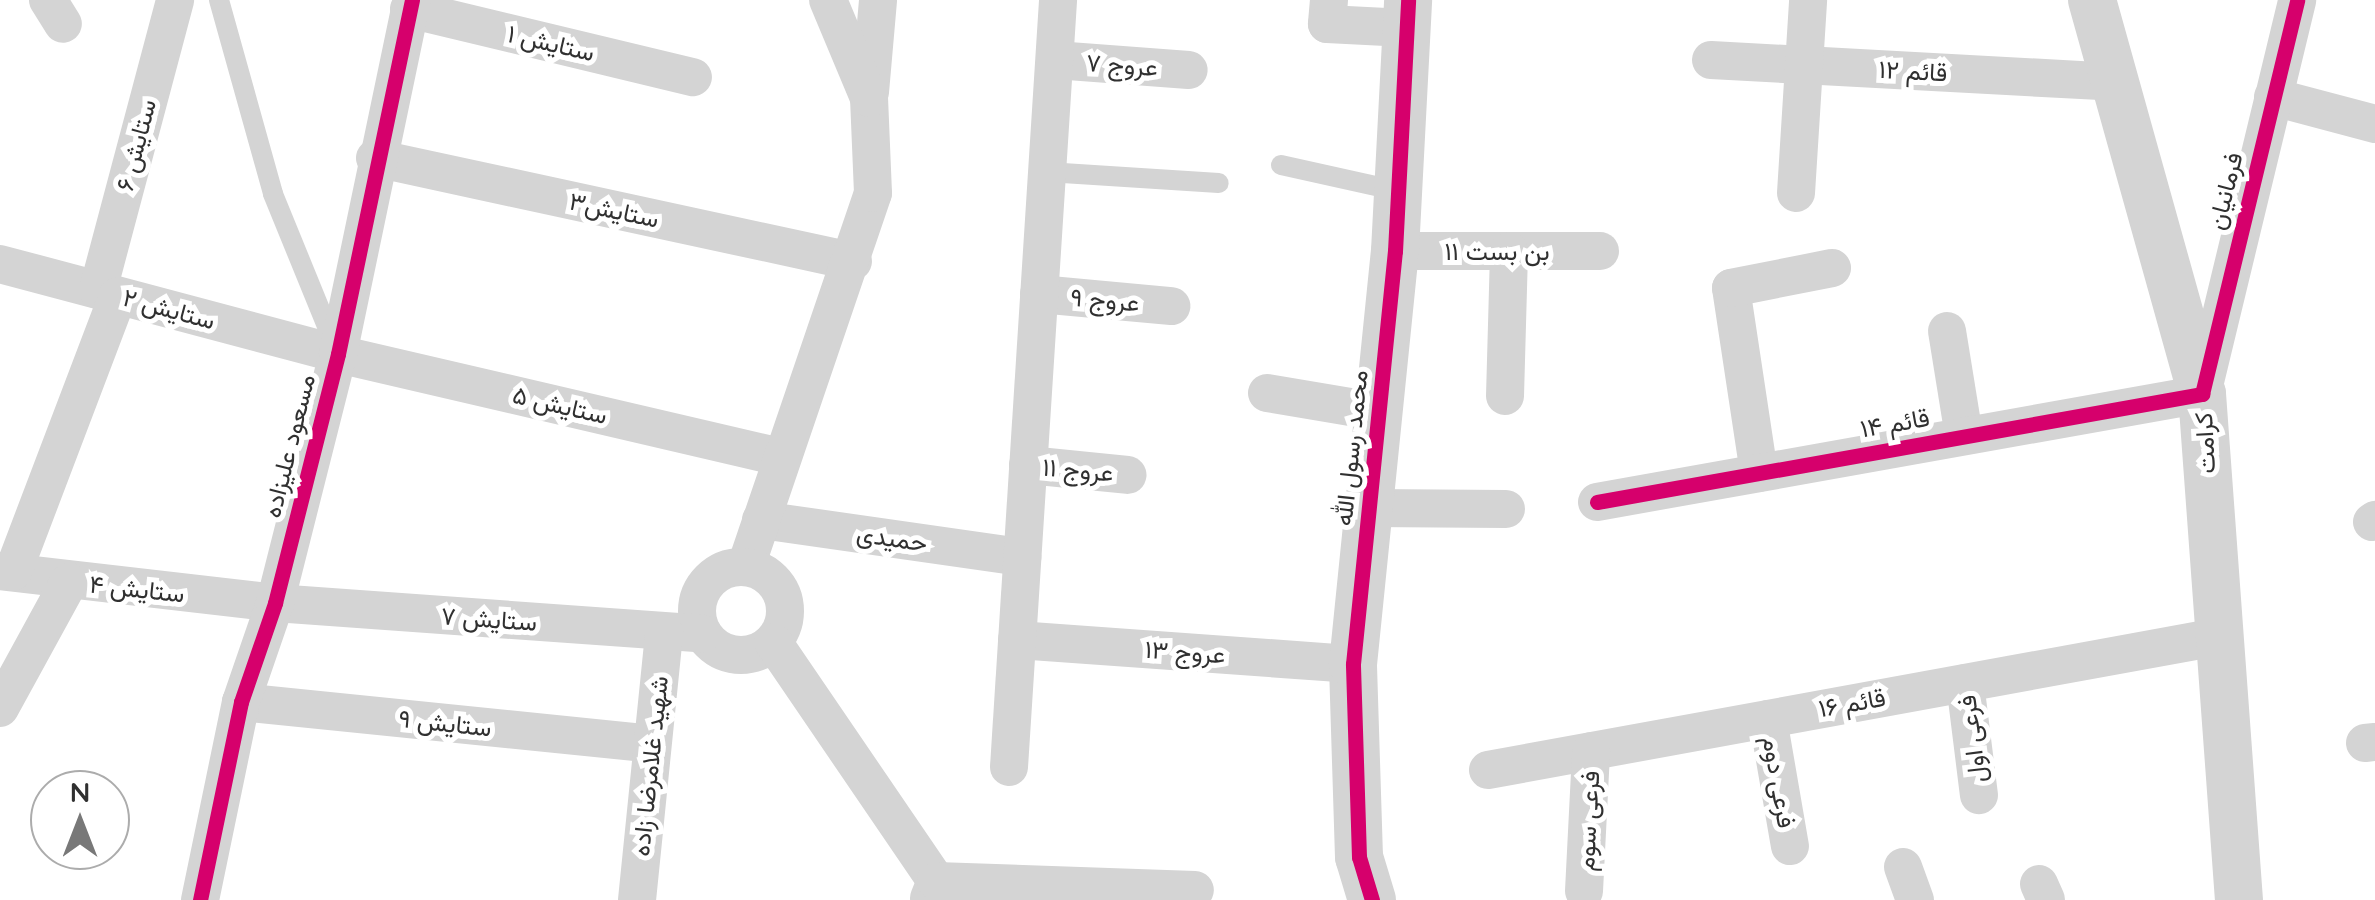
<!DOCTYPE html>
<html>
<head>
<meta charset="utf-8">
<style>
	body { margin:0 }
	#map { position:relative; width:2375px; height:900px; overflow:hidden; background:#fff; font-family:Quicksand,Vazirmatn,sans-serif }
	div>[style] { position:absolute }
	.service>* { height:20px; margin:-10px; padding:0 10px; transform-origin:10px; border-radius:10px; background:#d4d4d4 }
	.minor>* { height:38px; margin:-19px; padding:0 19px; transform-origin:19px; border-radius:19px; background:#d4d4d4 }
	.minor>.ring { margin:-19px; padding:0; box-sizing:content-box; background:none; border:38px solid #d4d4d4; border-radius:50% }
	.tertiary>* { height:48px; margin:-24px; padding:0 24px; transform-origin:24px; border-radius:24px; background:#d4d4d4 }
	.cycleway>* { height:15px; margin:-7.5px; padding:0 7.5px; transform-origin:7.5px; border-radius:7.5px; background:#d6006c }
	span { translate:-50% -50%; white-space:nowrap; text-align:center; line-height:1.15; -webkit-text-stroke:10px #fff; paint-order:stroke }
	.street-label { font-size:25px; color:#303030 }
	.north { position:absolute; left:30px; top:770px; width:100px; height:100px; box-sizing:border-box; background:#fff; border:2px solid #acacac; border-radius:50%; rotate:0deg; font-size:28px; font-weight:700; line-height:40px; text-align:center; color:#303030 }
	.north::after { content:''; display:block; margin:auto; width:35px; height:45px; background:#787878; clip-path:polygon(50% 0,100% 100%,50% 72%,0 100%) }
</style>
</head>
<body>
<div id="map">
	<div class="service">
		<div style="left:219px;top:0;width:201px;rotate:74.4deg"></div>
		<div style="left:273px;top:194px;width:166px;rotate:67.8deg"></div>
		<div style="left:1281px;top:165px;width:120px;rotate:12.5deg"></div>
		<div style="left:1047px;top:172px;width:172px;rotate:3.7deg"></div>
	</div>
	<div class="minor">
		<div style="left:48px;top:0;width:28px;rotate:58deg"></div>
		<div style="left:1329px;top:0;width:24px;rotate:95deg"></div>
		<div style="left:1327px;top:24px;width:79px;rotate:2.9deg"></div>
		<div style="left:409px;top:9px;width:292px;rotate:13.5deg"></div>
		<div style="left:1055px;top:60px;width:134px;rotate:4.3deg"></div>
		<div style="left:1711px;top:60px;width:405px;rotate:3.1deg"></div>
		<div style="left:870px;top:92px;width:92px;rotate:-85deg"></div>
		<div style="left:2273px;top:97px;width:106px;rotate:14.8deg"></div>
		<div style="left:375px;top:158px;width:489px;rotate:12.2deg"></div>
		<div style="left:1796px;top:193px;width:193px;rotate:-86.4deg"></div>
		<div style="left:1395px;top:251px;width:205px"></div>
		<div style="left:0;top:264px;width:350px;rotate:14.9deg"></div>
		<div style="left:338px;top:354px;width:456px;rotate:13.1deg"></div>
		<div style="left:98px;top:290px;width:300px;rotate:-75.1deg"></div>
		<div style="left:1039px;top:294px;width:133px;rotate:5.2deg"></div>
		<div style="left:1947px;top:331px;width:106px;rotate:80.8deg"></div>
		<div style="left:1267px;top:393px;width:116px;rotate:9.5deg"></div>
		<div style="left:1505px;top:396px;width:145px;rotate:-88.4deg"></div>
		<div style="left:1028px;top:465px;width:100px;rotate:5.7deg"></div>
		<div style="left:1759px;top:473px;width:187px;rotate:-98.6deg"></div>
		<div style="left:1731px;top:288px;width:103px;rotate:-11.2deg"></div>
		<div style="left:1597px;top:502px;width:615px;rotate:-10.12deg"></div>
		<div style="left:2202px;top:394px;width:405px;rotate:-76.4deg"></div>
		<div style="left:1370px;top:508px;width:136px;rotate:0.4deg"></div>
		<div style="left:761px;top:520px;width:264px;rotate:8.1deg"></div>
		<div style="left:2372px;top:522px;width:4px;rotate:-34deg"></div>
		<div style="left:746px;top:566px;width:394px;rotate:-71.2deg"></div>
		<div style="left:873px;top:193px;width:95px;rotate:-92.4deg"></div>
		<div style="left:869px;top:98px;width:106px;rotate:-112.7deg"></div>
		<div class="ring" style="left:697px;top:567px;width:50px;height:50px"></div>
		<div style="left:0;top:571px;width:277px;rotate:6.6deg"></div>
		<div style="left:275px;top:603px;width:429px;rotate:4.1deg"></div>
		<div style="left:13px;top:572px;width:295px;rotate:-69.2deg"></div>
		<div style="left:1017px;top:640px;width:337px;rotate:4.1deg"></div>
		<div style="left:773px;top:642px;width:312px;rotate:55.7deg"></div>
		<div style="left:1965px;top:683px;width:113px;rotate:82.9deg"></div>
		<div style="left:241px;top:702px;width:409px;rotate:5.8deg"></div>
		<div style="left:0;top:708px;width:144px;rotate:-61.3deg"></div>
		<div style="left:1768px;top:719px;width:129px;rotate:80.2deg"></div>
		<div style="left:2365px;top:743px;width:10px;rotate:-6deg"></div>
		<div style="left:1009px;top:767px;width:769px;rotate:-86.34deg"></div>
		<div style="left:1488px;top:770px;width:741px;rotate:-10.34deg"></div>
		<div style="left:1903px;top:867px;width:35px;rotate:70deg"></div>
		<div style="left:2039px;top:884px;width:17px;rotate:66deg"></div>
		<div style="left:1584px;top:891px;width:140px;rotate:-87.1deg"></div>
		<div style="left:929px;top:898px;width:18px;rotate:-68deg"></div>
		<div style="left:936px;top:881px;width:259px;rotate:2deg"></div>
		<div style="left:200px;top:900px;width:202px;rotate:-78.3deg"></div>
		<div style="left:241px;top:702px;width:105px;rotate:-71deg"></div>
		<div style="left:275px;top:603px;width:257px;rotate:-75.8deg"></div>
		<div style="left:338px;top:354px;width:362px;rotate:-78.2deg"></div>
		<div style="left:637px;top:900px;width:269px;rotate:-84.2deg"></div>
	</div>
	<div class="tertiary">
		<div style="left:2092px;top:0;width:409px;rotate:74.4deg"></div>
		<div style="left:2202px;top:394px;width:507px;rotate:85.82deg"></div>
		<div style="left:1372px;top:900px;width:45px;rotate:-106.8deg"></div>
		<div style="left:1359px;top:857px;width:193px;rotate:-91.8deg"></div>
		<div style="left:1353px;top:664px;width:415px;rotate:-84.2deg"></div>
		<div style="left:1395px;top:251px;width:251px;rotate:-87deg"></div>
	</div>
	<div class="cycleway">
		<div style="left:1597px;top:502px;width:615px;rotate:-10.12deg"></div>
		<div style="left:2202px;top:394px;width:405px;rotate:-76.4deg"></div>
		<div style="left:200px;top:900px;width:202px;rotate:-78.3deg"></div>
		<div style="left:241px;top:702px;width:105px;rotate:-71deg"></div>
		<div style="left:275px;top:603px;width:257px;rotate:-75.8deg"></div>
		<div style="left:338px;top:354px;width:362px;rotate:-78.2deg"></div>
		<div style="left:1372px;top:900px;width:45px;rotate:-106.8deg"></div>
		<div style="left:1359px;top:857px;width:193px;rotate:-91.8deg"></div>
		<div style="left:1353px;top:664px;width:415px;rotate:-84.2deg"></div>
		<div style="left:1395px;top:251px;width:251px;rotate:-87deg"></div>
	</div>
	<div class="street-label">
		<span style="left:551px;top:43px;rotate:13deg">ستایش ۱</span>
		<span style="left:1122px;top:65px;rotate:4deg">عروج ۷</span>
		<span style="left:1913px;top:71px;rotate:3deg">قائم ۱۲</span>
		<span style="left:136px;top:145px;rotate:-75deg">ستایش ۶</span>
		<span style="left:2225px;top:191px;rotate:-76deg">فرمانیان</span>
		<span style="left:614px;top:210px;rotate:12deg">ستایش۳</span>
		<span style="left:1497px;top:251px">بن بست ۱۱</span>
		<span style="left:1105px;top:300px;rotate:5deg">عروج ۹</span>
		<span style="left:169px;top:309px;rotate:15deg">ستایش ۲</span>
		<span style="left:560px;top:405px;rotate:13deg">ستایش ۵</span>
		<span style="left:1895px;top:423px;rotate:-10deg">قائم ۱۴</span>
		<span style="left:2205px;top:443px;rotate:-93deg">کرامت</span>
		<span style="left:289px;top:446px;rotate:-76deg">مسعود علیزاده</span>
		<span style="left:1351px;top:448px;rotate:-84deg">محمد رسول الله</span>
		<span style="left:1078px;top:470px;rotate:5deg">عروج ۱۱</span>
		<span style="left:892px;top:538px;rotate:8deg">حمیدی</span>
		<span style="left:137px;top:589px;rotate:6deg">ستایش ۴</span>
		<span style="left:489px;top:619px;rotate:4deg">ستایش ۷</span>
		<span style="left:1185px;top:652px;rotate:4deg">عروج ۱۳</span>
		<span style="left:1852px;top:703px;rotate:-10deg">قائم ۱۶</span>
		<span style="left:445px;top:723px;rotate:6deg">ستایش ۹</span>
		<span style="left:1972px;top:739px;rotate:-97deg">فرعی اول</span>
		<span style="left:650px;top:766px;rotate:-84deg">شهید غلامرضا زاده</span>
		<span style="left:1779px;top:782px;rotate:80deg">فرعی دوم</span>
		<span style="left:1588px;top:821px;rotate:-87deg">فرعی سوم</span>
	</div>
	<div class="north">N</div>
</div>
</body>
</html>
